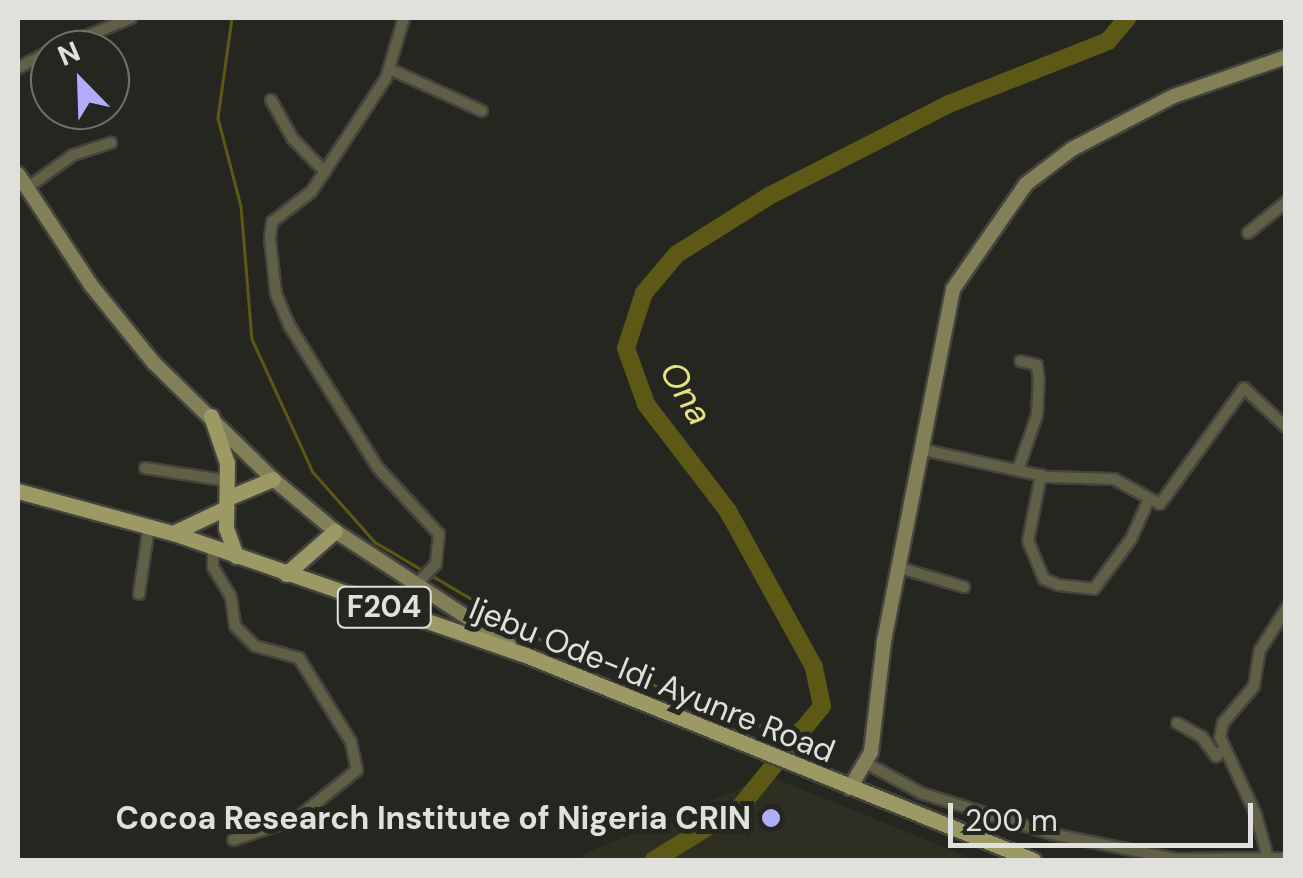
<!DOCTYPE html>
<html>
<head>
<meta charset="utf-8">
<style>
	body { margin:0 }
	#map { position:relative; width:1303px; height:878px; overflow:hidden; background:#262621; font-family:"DM Sans",sans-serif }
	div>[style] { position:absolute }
	.built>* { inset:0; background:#2f2e23 }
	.stream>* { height:2.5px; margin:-1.25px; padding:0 1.25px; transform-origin:1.25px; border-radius:1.25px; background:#5d5815 }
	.river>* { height:18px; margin:-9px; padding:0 9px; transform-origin:9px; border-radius:9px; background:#5d5815 }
	.roads { filter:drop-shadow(2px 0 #44443f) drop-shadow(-2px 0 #44443f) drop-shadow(0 2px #44443f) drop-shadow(0 -2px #44443f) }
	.street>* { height:10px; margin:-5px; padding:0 5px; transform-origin:5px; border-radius:5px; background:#616047 }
	.secondary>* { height:14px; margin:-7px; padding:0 7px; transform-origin:7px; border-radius:7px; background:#838057 }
	.primary>* { height:15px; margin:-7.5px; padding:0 7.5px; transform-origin:7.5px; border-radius:7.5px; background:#9d9964 }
	.dots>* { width:28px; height:28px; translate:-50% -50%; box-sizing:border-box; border:5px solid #262621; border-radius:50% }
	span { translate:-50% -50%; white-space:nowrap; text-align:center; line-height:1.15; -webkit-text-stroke:10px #262621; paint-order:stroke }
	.shield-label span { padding:2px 8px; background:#262621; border:2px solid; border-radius:8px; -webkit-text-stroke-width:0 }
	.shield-label { font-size:30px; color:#e0e0dd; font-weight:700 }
	.street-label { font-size:32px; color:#e0e0dd }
	.poi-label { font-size:32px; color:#e0e0dd; font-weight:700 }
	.right { translate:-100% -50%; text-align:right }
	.water-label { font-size:35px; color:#e8e184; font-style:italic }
	.frame { position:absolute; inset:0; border:20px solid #e0e0dd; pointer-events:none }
	.north { position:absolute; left:30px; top:30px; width:100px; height:100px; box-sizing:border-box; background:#262621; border:2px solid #70706c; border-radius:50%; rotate:337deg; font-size:28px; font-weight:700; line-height:40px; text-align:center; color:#e0e0dd }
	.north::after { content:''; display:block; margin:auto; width:35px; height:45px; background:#b0aefa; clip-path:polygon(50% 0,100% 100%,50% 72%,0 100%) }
	.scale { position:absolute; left:948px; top:803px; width:305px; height:45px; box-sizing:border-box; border:5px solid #e0e0dd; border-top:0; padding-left:12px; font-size:30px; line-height:35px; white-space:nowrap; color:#e0e0dd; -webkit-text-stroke:8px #262621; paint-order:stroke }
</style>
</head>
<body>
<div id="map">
	<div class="built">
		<div style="clip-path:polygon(769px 776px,976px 860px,570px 860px)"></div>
	</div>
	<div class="stream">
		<div style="left:232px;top:18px;width:101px;rotate:98deg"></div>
		<div style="left:218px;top:118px;width:91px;rotate:75.4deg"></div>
		<div style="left:241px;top:206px;width:133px;rotate:85.3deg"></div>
		<div style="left:252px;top:339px;width:146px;rotate:65.4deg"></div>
		<div style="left:313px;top:472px;width:94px;rotate:48.5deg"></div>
		<div style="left:375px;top:542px;width:57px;rotate:30.6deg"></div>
		<div style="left:431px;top:575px;width:138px;rotate:30.5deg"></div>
		<div style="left:550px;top:645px;width:223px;rotate:21deg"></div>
		<div style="left:758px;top:725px;width:31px;rotate:7deg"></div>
		<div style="left:789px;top:729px;width:40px;rotate:-34.9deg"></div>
	</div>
	<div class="river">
		<div style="left:654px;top:860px;width:101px;rotate:-31.6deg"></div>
		<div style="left:740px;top:807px;width:130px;rotate:-50.9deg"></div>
		<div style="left:822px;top:706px;width:40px;rotate:-102deg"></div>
		<div style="left:814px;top:667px;width:178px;rotate:-118.9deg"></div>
		<div style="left:728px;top:511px;width:135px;rotate:-127.5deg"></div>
		<div style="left:646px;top:404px;width:59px;rotate:-109.7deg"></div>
		<div style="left:626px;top:348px;width:58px;rotate:-71.9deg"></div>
		<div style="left:644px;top:293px;width:51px;rotate:-49.8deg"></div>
		<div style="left:677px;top:254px;width:109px;rotate:-32.2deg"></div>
		<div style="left:769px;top:196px;width:202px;rotate:-27.1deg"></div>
		<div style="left:949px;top:104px;width:171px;rotate:-21.6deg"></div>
		<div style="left:1108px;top:41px;width:30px;rotate:-50deg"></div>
	</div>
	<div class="roads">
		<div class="street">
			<div style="left:404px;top:18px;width:63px;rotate:106.7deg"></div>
			<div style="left:386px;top:78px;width:136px;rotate:123.3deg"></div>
			<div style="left:311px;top:192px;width:49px;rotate:142.4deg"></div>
			<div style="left:272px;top:222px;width:17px;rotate:97deg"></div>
			<div style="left:270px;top:239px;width:55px;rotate:83.8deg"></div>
			<div style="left:276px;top:294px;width:34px;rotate:67deg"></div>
			<div style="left:289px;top:325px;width:168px;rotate:58.1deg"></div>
			<div style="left:378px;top:468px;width:90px;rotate:47.3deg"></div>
			<div style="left:439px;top:534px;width:30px;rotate:96deg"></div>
			<div style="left:436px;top:564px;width:30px;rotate:134deg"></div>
			<div style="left:52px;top:50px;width:85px;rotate:-22.1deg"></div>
			<div style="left:18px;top:68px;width:36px;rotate:-28deg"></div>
			<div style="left:390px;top:69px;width:101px;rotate:24.5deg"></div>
			<div style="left:271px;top:100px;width:45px;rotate:60.6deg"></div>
			<div style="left:293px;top:139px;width:46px;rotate:45.9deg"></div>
			<div style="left:27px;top:188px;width:57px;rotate:-35.7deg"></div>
			<div style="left:73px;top:155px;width:40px;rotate:-18deg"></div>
			<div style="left:1248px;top:233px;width:49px;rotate:-39.2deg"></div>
			<div style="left:924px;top:450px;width:127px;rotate:12.3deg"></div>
			<div style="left:1048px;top:477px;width:66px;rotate:1.7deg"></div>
			<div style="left:1114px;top:479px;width:52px;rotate:28.5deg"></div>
			<div style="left:1160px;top:504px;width:143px;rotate:-54.1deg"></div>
			<div style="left:1244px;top:388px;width:57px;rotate:42.9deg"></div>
			<div style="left:145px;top:468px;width:85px;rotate:8.8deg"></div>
			<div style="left:1018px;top:470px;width:58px;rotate:-70.9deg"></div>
			<div style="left:1037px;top:415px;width:33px;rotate:-87deg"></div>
			<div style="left:1039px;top:382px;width:17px;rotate:-97deg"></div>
			<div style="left:1037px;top:365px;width:17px;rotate:-167deg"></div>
			<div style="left:1041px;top:475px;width:67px;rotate:101.1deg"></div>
			<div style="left:1028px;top:541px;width:41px;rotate:67.2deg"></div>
			<div style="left:1044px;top:579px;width:15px;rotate:23deg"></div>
			<div style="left:1058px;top:585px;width:36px;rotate:6deg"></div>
			<div style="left:1094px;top:589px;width:62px;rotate:-53.5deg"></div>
			<div style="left:1131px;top:539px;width:44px;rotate:-65.8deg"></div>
			<div style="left:213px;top:548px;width:19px;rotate:90deg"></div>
			<div style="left:213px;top:567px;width:35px;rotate:59deg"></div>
			<div style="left:231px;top:597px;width:29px;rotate:82deg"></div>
			<div style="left:235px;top:626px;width:28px;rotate:45deg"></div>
			<div style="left:255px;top:646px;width:46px;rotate:15.3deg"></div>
			<div style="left:299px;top:658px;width:99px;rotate:58.2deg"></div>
			<div style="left:351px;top:742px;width:29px;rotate:78deg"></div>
			<div style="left:357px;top:770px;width:78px;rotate:141.2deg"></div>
			<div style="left:296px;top:819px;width:66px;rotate:161.6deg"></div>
			<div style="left:900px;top:568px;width:67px;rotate:16.5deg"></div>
			<div style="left:139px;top:594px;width:69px;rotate:-81.6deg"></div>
			<div style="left:1177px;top:723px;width:29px;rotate:29deg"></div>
			<div style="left:1202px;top:737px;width:24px;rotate:54deg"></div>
			<div style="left:1216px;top:756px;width:8px;rotate:-40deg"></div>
			<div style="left:866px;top:763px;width:63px;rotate:28.6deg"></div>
			<div style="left:921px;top:793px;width:137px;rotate:17.4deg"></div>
			<div style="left:1052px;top:834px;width:126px;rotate:11.4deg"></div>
			<div style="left:1176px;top:859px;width:110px;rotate:-0.5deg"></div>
			<div style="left:1268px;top:858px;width:45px;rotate:-105.6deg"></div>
			<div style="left:1256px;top:815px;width:86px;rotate:-114.8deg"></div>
			<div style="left:1220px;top:737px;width:14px;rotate:-78deg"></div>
			<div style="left:1223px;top:723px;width:48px;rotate:-50deg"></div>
			<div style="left:1254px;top:686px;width:36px;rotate:-81deg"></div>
			<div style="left:1260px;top:650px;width:49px;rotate:-57.6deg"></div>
		</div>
		<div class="secondary">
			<div style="left:18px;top:174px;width:133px;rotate:56.7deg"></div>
			<div style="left:91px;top:285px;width:100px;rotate:51.1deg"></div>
			<div style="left:154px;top:363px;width:166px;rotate:44.3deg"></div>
			<div style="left:273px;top:479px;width:81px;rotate:40deg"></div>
			<div style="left:335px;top:531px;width:208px;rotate:33.2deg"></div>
			<div style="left:850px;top:788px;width:42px;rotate:-59.7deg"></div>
			<div style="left:871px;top:752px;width:112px;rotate:-83.3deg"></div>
			<div style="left:884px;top:641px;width:359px;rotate:-78.9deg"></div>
			<div style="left:953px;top:289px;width:128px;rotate:-55.2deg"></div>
			<div style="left:1026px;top:184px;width:58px;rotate:-37.3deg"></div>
			<div style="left:1072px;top:149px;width:115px;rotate:-27.5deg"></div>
			<div style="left:1174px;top:96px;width:119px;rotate:-19.2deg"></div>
		</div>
		<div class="primary">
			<div style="left:211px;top:416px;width:50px;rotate:71.2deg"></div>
			<div style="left:227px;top:463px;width:65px;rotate:90.9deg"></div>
			<div style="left:226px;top:528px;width:30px;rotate:70deg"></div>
			<div style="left:18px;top:491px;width:161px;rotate:15.2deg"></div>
			<div style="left:173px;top:533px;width:370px;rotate:19.1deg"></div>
			<div style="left:523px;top:654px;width:550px;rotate:21.99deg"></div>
			<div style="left:232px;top:496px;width:44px;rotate:-22.5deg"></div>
			<div style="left:173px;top:533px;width:59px;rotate:-25.3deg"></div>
			<div style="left:286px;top:574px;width:65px;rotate:-41.3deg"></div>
		</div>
	</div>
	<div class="dots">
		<div style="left:771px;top:818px;background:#b0aefa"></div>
	</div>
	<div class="shield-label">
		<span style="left:384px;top:607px">F204</span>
	</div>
	<div class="street-label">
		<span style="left:652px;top:680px;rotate:22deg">Ijebu Ode-Idi Ayunre Road</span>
	</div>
	<div class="poi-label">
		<span class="right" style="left:751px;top:818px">Cocoa Research Institute of Nigeria CRIN</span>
	</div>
	<div class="water-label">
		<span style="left:686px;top:393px;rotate:59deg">Ona</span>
	</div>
	<div class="frame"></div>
	<div class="north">N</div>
	<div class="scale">200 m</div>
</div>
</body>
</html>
